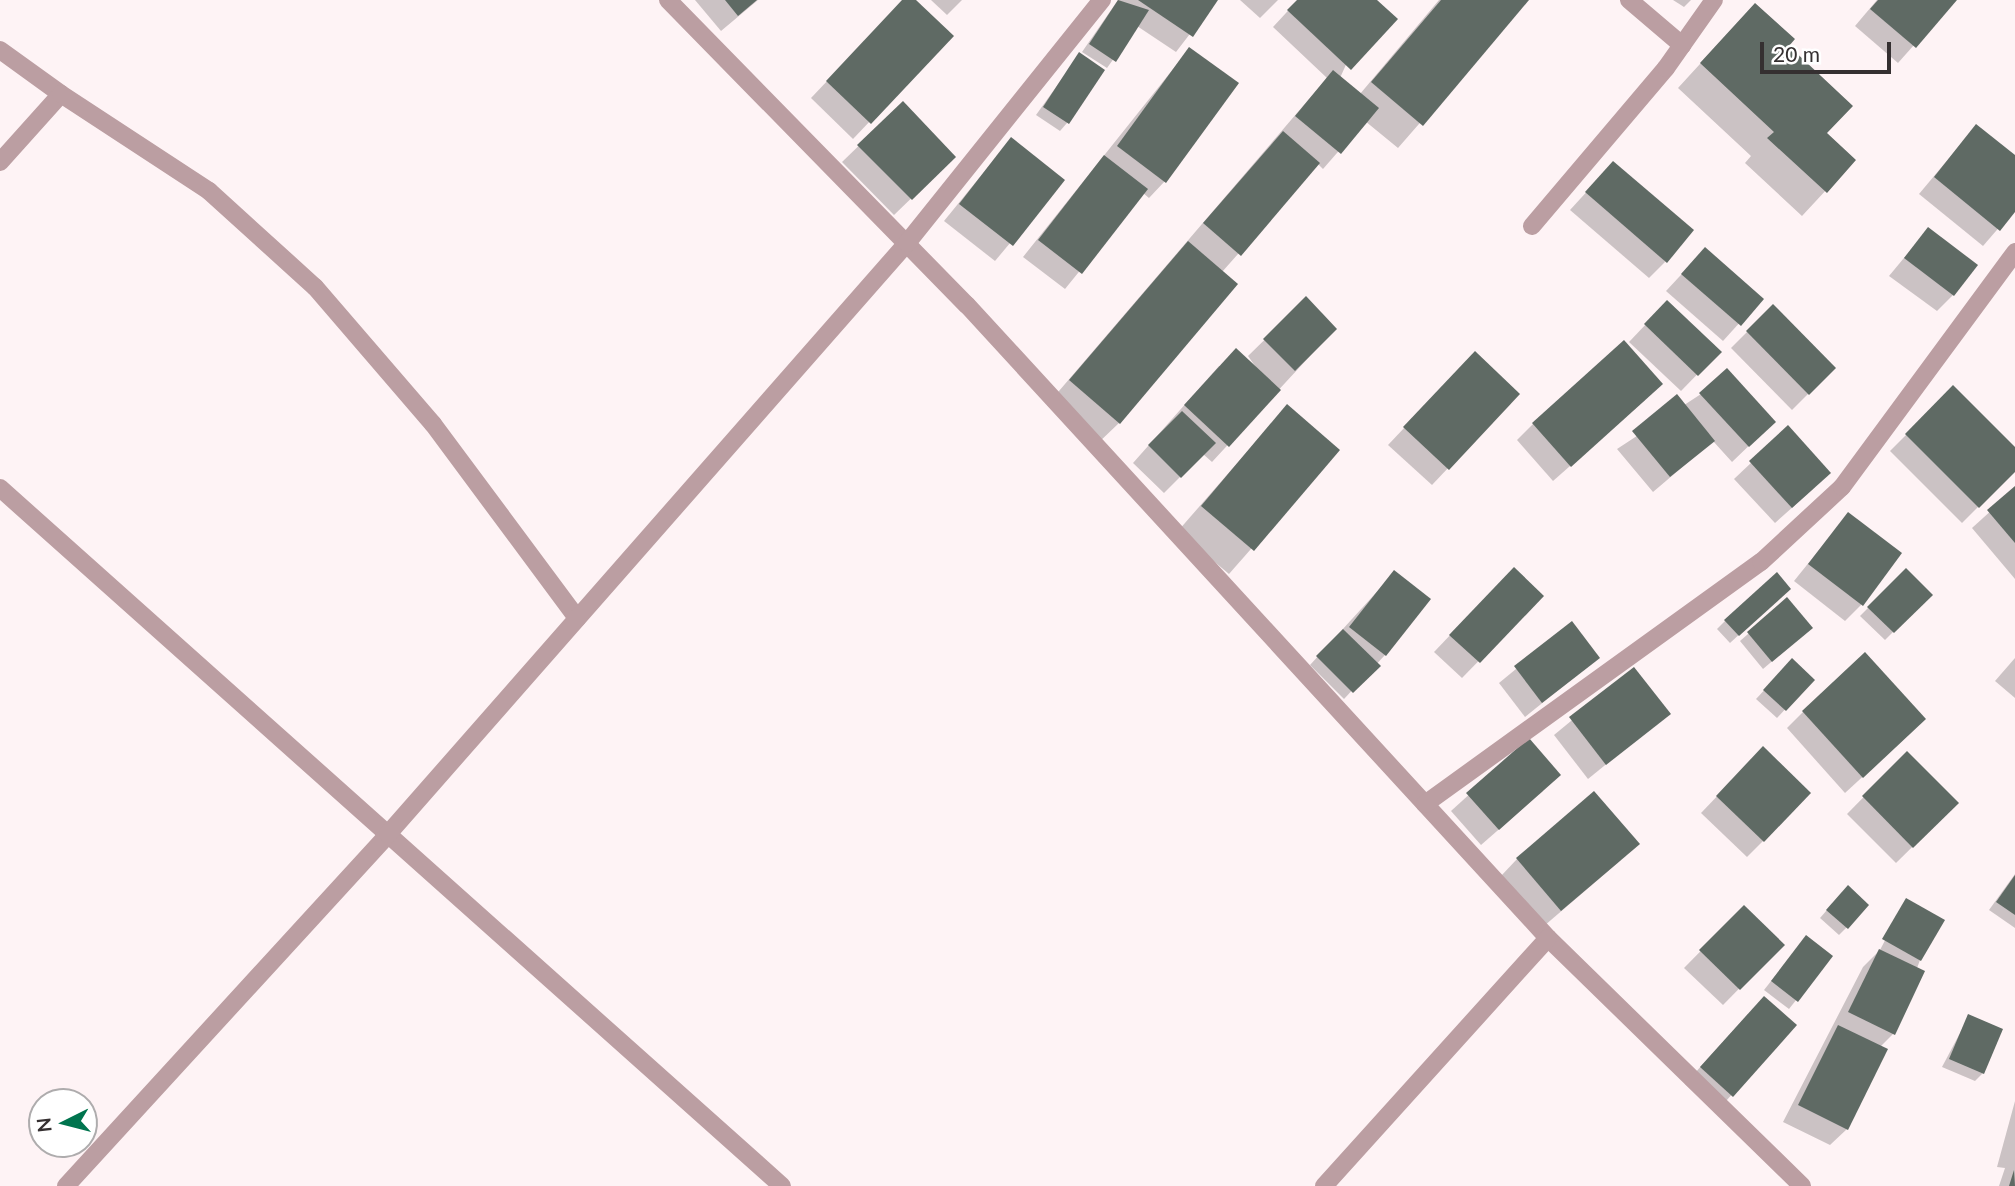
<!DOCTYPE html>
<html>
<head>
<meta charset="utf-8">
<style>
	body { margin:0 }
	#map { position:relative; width:2015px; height:1186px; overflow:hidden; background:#fef3f5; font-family:Lato,sans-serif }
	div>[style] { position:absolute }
	.shadow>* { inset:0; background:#0003 }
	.building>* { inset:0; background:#5f6a64 }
	.minor>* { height:18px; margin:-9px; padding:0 9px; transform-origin:9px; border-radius:9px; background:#bb9ea2 }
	span { translate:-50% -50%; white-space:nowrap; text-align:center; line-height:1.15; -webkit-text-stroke:7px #fff; paint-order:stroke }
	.north { position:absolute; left:28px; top:1088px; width:70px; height:70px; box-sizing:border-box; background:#fff; border:2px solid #aeacad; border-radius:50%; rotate:264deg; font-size:19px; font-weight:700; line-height:28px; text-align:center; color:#353031 }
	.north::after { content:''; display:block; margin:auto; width:24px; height:32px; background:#00744e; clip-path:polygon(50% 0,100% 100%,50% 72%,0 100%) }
	.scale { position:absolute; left:1760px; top:42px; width:131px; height:32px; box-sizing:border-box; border:4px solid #353031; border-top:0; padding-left:9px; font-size:21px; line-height:24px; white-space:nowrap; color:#353031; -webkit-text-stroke:5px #fff; paint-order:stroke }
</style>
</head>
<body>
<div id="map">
	<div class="shadow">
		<div style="clip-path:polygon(695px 0,758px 0,721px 31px)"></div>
		<div style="clip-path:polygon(904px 0,914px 0,951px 36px,853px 139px,811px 98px)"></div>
		<div style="clip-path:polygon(931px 0,962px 0,947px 15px)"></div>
		<div style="clip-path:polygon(1118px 0,1216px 0,1176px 52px,1137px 26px,1107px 68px,1082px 52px)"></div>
		<div style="clip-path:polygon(1240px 0,1278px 0,1260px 18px)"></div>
		<div style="clip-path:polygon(1298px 0,1375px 0,1340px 78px,1360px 94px,1439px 0,1527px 0,1398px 148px,1365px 121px,1323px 169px,1318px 164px,1222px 272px,1119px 423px,1095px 446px,1047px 405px,1327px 78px,1273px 27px)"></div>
		<div style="clip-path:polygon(1673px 0,1691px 0,1684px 7px)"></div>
		<div style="clip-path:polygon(1877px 0,1954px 0,1898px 63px,1855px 26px)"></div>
		<div style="clip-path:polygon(1732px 29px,1786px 46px,1825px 133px,1854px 160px,1802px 216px,1745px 163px,1751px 156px,1678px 88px)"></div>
		<div style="clip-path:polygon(1189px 49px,1165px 181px,1149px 198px,1143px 193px,1065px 289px,1023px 257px)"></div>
		<div style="clip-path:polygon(1079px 55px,1067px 123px,1060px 131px,1036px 115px)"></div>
		<div style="clip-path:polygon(903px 103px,954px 157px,894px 215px,842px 162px)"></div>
		<div style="clip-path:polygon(1976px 126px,2015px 158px,2015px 209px,1983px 246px,1919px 194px)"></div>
		<div style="clip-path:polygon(1011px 139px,1063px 180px,995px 261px,944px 221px)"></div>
		<div style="clip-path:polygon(1613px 163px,1665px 262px,1649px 278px,1570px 210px)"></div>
		<div style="clip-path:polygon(1928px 229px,1953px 295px,1937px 311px,1889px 276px)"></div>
		<div style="clip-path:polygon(1705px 249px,1761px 299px,1723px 341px,1666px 291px)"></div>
		<div style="clip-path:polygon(1306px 299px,1335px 329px,1212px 462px,1203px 454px,1164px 493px,1133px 463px,1219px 366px,1260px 373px,1248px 356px)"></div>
		<div style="clip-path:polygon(1667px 302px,1719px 352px,1681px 391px,1629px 342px)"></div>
		<div style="clip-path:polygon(1773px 306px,1834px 368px,1792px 410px,1731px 348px)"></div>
		<div style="clip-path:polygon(1459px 370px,1518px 394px,1432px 485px,1388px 445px)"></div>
		<div style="clip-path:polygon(1953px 388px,2015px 450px,2015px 470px,1962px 523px,1890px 451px)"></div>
		<div style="clip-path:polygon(1701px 394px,1757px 438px,1732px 462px,1713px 441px,1653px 492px,1617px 449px)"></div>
		<div style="clip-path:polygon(1645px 400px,1553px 481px,1517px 440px,1533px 424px)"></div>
		<div style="clip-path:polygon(1287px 406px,1338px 450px,1229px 574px,1178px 531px)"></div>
		<div style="clip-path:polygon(1788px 428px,1813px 489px,1775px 523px,1734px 479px)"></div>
		<div style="clip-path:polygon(2015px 489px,2015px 579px,1972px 528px)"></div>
		<div style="clip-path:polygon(1848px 514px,1861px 605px,1845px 621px,1794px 581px)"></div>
		<div style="clip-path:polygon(1906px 570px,1930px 595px,1885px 640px,1860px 616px)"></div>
		<div style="clip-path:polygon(1394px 573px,1385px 655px,1344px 699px,1310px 665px)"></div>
		<div style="clip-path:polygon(1498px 585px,1542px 596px,1462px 678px,1434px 652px)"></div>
		<div style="clip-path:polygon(1781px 596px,1730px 643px,1717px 629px,1725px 621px)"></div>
		<div style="clip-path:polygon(1787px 600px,1803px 635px,1763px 669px,1740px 641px)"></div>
		<div style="clip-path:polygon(1572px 623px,1598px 658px,1525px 717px,1499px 683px)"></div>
		<div style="clip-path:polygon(2015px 658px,2015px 698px,1995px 681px)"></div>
		<div style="clip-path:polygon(1634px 669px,1668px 714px,1588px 779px,1554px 735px)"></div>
		<div style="clip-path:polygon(1784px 669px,1812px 680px,1777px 718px,1756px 699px)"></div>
		<div style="clip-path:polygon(1803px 712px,1908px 735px,1845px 793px,1787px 728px)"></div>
		<div style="clip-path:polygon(1528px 741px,1543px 791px,1481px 845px,1451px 811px)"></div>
		<div style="clip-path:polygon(1907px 753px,1957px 803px,1896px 863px,1847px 814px)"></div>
		<div style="clip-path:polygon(1747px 765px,1763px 841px,1747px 857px,1701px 813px)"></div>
		<div style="clip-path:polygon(1517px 859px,1621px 860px,1544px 926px,1501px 876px)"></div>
		<div style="clip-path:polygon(2015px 874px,2015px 928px,1989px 910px)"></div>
		<div style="clip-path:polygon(1840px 895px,1847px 927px,1839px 935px,1820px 918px)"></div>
		<div style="clip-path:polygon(1906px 900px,1920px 960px,1893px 1034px,1880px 1047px,1847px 1129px,1830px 1145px,1783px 1122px,1863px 967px,1880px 950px)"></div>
		<div style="clip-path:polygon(1744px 907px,1782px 945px,1723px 1005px,1684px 968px)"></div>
		<div style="clip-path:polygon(1806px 937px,1831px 956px,1789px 1009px,1764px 990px)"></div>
		<div style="clip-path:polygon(1748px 1014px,1795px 1025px,1716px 1112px,1685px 1084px)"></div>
		<div style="clip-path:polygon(1969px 1016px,1983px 1073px,1975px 1081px,1942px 1067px)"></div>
		<div style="clip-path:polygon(2015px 1101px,2015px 1186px,1999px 1186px,2005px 1168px,1997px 1167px)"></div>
	</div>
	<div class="building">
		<div style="clip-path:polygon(725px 0,757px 0,738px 16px)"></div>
		<div style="clip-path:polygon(902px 0,916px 0,954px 36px,871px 124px,826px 81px)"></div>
		<div style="clip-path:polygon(1118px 0,1149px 10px,1116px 62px,1089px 44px)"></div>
		<div style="clip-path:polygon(1138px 0,1218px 0,1193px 37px)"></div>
		<div style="clip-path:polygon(1297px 0,1377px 0,1398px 19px,1351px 70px,1287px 10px)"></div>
		<div style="clip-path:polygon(1441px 0,1529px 0,1423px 126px,1371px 82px)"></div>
		<div style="clip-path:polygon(1878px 0,1957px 0,1916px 48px,1870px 9px)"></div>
		<div style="clip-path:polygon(1755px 3px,1795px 39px,1789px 46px,1853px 106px,1827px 133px,1856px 160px,1827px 193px,1767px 138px,1774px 132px,1700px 63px)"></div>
		<div style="clip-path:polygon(1189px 47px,1239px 83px,1166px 183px,1117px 146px)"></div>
		<div style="clip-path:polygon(1079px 52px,1105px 70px,1069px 124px,1043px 107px)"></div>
		<div style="clip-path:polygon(1333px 70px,1379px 108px,1341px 154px,1295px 116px)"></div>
		<div style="clip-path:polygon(903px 101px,956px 157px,912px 200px,857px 145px)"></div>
		<div style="clip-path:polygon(1976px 124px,2015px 155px,2015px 212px,2000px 231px,1934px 177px)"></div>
		<div style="clip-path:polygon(1283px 131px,1320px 163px,1241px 256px,1203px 223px)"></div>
		<div style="clip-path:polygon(1011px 137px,1065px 180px,1013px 246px,959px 204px)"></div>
		<div style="clip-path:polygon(1104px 155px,1148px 189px,1082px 274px,1038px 240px)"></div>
		<div style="clip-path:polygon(1613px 161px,1694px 230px,1667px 263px,1585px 192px)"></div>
		<div style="clip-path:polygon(1928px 227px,1978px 265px,1954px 296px,1904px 258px)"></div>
		<div style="clip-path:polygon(1188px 241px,1238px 284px,1120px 424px,1069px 380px)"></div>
		<div style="clip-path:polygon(1705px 247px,1764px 299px,1741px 326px,1681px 274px)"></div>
		<div style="clip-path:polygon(1306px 296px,1337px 329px,1295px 371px,1263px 339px)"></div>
		<div style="clip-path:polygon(1667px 300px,1722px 352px,1698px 376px,1644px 324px)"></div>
		<div style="clip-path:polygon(1773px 304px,1836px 368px,1809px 395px,1746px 331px)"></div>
		<div style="clip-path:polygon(1624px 340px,1663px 384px,1571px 467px,1532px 423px)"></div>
		<div style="clip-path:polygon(1236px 348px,1281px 390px,1229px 447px,1184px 405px)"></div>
		<div style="clip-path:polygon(1475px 351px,1520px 394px,1449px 470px,1403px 427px)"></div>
		<div style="clip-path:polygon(1727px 368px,1776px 422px,1749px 447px,1699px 393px)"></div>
		<div style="clip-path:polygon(1953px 385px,2015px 447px,2015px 472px,1979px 508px,1905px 434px)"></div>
		<div style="clip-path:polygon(1677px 394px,1715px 441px,1670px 477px,1632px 431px)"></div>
		<div style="clip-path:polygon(1287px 404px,1340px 450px,1254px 551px,1201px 506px)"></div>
		<div style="clip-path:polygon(1182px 411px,1216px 443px,1181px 478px,1148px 445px)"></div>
		<div style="clip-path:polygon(1788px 425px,1831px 473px,1792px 508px,1749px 461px)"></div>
		<div style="clip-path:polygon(2015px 486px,2015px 543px,1987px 510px)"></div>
		<div style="clip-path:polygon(1848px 512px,1902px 553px,1863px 606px,1808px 564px)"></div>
		<div style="clip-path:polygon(1514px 567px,1544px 596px,1480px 663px,1449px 635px)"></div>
		<div style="clip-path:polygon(1906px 568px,1933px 595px,1894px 633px,1867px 607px)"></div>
		<div style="clip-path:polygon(1394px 570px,1431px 599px,1386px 656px,1349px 627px)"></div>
		<div style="clip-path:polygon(1777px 572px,1791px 589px,1739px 636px,1724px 620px)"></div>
		<div style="clip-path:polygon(1787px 597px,1813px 628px,1772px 662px,1747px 632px)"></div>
		<div style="clip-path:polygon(1572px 621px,1600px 658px,1542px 703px,1514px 666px)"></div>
		<div style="clip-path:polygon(1343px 629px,1381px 666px,1353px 693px,1316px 656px)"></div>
		<div style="clip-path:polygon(1865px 652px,1926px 719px,1863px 778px,1802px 711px)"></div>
		<div style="clip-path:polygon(1792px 658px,1815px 680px,1786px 711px,1763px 690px)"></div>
		<div style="clip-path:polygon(1634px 667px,1671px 714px,1606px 765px,1569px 717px)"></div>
		<div style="clip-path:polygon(1529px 738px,1561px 775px,1499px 830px,1466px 793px)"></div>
		<div style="clip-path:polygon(1763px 746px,1811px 793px,1764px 842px,1716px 796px)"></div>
		<div style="clip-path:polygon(1907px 751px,1959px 803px,1913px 848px,1862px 796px)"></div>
		<div style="clip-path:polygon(1594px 791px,1640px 844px,1561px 911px,1516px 858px)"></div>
		<div style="clip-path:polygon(2015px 875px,2015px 915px,1996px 902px)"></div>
		<div style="clip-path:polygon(1848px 885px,1869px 905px,1848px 929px,1826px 910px)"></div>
		<div style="clip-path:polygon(1906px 898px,1945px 920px,1921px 961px,1882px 939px)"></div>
		<div style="clip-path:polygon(1744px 905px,1785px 945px,1740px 990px,1699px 950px)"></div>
		<div style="clip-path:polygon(1806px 935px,1833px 956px,1798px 1002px,1771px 981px)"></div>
		<div style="clip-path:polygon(1879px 949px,1925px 971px,1895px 1035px,1848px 1012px)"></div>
		<div style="clip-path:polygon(1764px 996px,1797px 1025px,1733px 1097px,1700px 1067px)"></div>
		<div style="clip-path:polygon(1968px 1014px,2003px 1029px,1984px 1074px,1949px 1059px)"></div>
		<div style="clip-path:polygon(1838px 1025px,1888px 1049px,1848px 1130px,1798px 1105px)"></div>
		<div style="clip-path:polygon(2014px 1170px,2015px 1186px,2009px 1186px)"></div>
	</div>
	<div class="minor">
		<div style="left:668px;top:0;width:427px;rotate:45.6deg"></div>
		<div style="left:967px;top:305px;width:859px;rotate:47.45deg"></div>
		<div style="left:1548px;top:938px;width:355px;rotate:44.3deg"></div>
		<div style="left:1629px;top:0;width:70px;rotate:40.3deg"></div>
		<div style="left:0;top:50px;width:75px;rotate:35.8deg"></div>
		<div style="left:0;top:162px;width:91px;rotate:-48.1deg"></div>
		<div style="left:61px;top:94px;width:177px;rotate:33.2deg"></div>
		<div style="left:209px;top:191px;width:143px;rotate:42.2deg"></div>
		<div style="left:315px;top:287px;width:181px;rotate:49.3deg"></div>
		<div style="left:433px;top:424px;width:242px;rotate:53.4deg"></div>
		<div style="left:1532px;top:226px;width:207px;rotate:-49.7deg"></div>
		<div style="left:1666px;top:68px;width:83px;rotate:-54.8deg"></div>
		<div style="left:0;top:488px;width:1048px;rotate:41.75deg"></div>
		<div style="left:1425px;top:804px;width:414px;rotate:-35.8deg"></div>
		<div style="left:1761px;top:562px;width:110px;rotate:-42.8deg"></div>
		<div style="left:1842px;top:487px;width:292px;rotate:-53.6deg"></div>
		<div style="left:66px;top:1186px;width:477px;rotate:-47.5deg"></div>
		<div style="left:388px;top:834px;width:787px;rotate:-48.71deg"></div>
		<div style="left:907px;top:243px;width:312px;rotate:-51.3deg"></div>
		<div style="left:1324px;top:1186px;width:334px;rotate:-47.9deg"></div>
	</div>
	<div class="north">N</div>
	<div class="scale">20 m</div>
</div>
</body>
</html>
